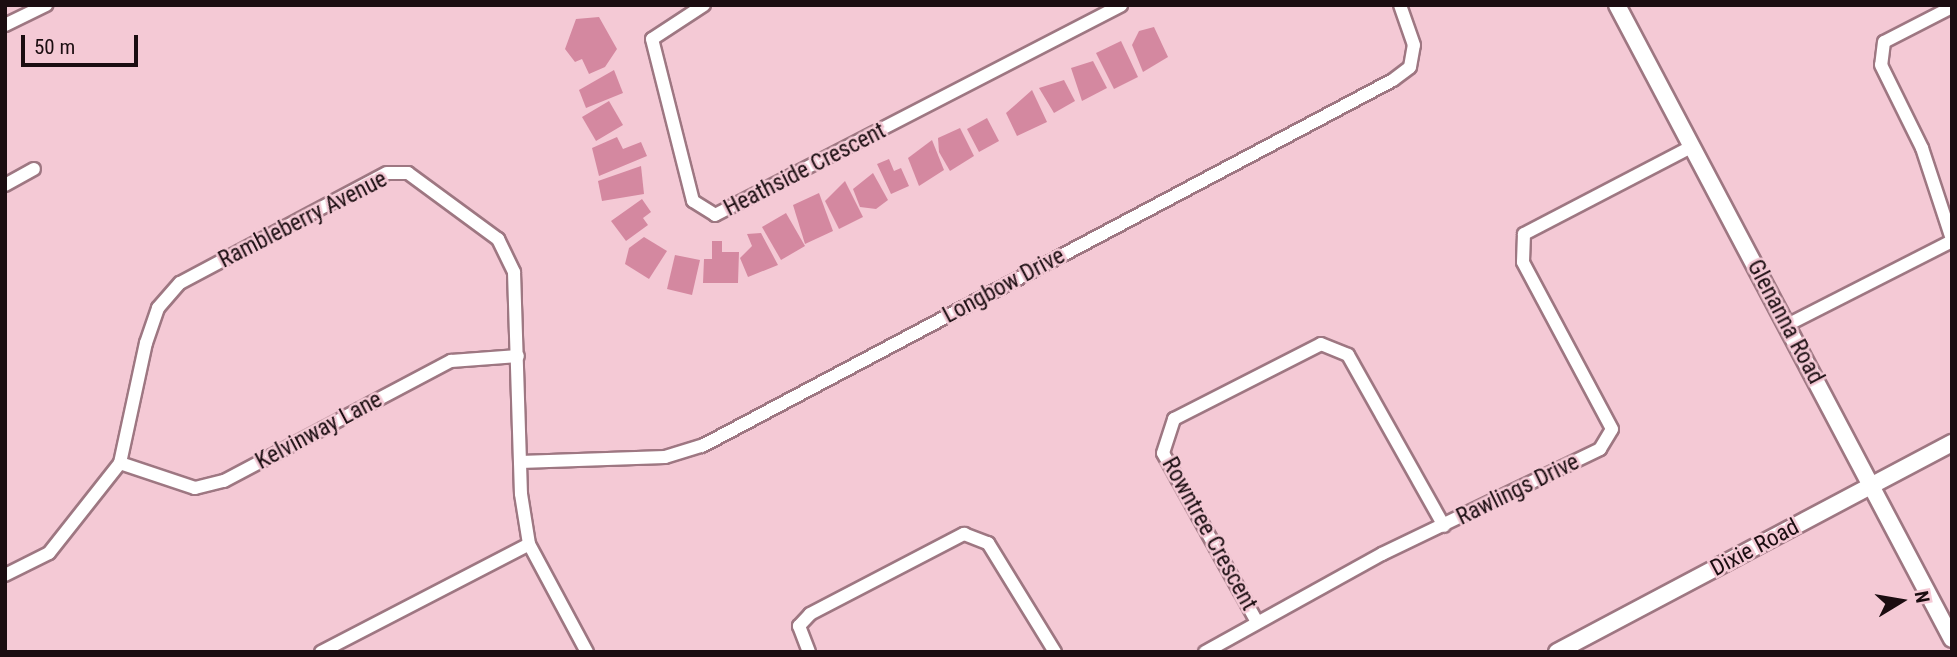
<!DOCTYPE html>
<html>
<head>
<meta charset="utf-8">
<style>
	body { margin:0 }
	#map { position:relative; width:1957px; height:657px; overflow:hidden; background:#f4c9d5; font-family:"Roboto Condensed",sans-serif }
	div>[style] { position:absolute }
	.building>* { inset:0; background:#d488a0 }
	.roads { filter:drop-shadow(2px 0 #9e7782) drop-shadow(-2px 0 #9e7782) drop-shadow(0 2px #9e7782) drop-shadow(0 -2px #9e7782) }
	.minor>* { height:12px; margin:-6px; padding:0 6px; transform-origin:6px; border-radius:6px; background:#fff }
	.tertiary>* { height:16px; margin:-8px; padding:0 8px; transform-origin:8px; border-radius:8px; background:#fff }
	span { translate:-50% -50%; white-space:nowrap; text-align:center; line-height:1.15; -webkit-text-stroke:5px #f4c9d5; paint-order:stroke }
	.street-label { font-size:23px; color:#1b0d11 }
	.frame { position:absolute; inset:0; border:7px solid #1b0d11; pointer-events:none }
	.north { position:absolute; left:1866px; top:566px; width:70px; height:70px; -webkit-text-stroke:5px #f4c9d5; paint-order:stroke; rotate:79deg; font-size:19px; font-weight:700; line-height:28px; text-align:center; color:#1b0d11 }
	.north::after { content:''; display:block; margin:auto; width:24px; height:32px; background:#1b0d11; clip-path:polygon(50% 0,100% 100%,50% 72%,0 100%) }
	.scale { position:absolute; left:21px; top:35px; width:117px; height:32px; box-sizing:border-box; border:4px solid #1b0d11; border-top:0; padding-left:9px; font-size:21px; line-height:24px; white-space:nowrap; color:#1b0d11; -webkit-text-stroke:5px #f4c9d5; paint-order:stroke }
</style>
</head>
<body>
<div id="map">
	<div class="building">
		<div style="clip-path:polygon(599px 17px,617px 49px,605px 67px,589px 74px,582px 59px,575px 62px,565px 49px,576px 19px)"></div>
		<div style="clip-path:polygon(1154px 27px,1168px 57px,1143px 72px,1132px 45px,1139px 31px)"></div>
		<div style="clip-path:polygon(1121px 41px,1138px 77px,1114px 89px,1096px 53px)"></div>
		<div style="clip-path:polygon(1093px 61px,1107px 88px,1082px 101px,1071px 68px)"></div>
		<div style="clip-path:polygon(614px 70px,623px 93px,586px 108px,579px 90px)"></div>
		<div style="clip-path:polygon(1064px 80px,1075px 101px,1054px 113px,1039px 88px)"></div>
		<div style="clip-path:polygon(1032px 90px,1047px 122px,1017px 136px,1006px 113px)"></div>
		<div style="clip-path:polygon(609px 101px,623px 125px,596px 141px,582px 117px)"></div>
		<div style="clip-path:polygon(987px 118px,999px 141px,979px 152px,967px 129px)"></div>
		<div style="clip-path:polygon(960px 128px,974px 156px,950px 171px,939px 152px,938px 138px)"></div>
		<div style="clip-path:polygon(617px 137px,623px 149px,641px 142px,647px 156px,599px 176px,592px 148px)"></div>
		<div style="clip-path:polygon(932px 140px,944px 170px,919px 186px,908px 158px)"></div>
		<div style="clip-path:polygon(889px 159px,894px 171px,901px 168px,909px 186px,891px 194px,877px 164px)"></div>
		<div style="clip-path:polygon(641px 166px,644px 194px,602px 201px,598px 181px)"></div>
		<div style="clip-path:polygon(873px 173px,888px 200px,876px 209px,860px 207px,853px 189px)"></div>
		<div style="clip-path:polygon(845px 181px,863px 217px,839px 229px,825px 201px)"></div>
		<div style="clip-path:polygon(819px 193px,833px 231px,805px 244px,793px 205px)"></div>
		<div style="clip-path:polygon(642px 199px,651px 212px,643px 218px,648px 225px,626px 241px,611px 221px)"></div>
		<div style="clip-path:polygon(786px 213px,805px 246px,781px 260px,762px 227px)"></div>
		<div style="clip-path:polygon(761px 233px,778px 265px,748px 277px,740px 258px,752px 246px,747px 234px)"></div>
		<div style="clip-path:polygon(644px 237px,667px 251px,649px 279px,625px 264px,629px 248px)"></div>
		<div style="clip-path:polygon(712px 241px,722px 241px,722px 252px,739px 252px,738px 283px,703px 283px,704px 259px,712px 259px)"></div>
		<div style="clip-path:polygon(675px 255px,700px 260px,692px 295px,667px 289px)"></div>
	</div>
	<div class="roads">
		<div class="minor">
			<div style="left:704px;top:5px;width:62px;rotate:146.8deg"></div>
			<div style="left:652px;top:39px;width:167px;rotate:75.8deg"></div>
			<div style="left:693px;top:201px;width:26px;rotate:32deg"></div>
			<div style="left:715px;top:215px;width:457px;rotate:-27.3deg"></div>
			<div style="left:1952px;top:7px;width:76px;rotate:152.8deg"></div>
			<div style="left:1884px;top:42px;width:23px;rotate:97deg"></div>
			<div style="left:1881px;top:65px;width:93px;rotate:63.7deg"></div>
			<div style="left:1922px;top:148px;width:96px;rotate:71.8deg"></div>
			<div style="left:5px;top:25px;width:46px;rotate:-26deg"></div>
			<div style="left:5px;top:185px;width:33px;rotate:-29deg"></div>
			<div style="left:1787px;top:325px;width:185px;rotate:-27deg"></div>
			<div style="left:520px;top:462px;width:145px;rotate:-2deg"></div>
			<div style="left:665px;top:457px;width:39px;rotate:-17deg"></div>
			<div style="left:702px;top:446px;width:782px;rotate:-27.91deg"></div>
			<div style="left:1393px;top:80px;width:21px;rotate:-37deg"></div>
			<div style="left:1410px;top:67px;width:22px;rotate:-80deg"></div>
			<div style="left:1414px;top:45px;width:42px;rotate:-109.3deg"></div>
			<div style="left:120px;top:463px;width:79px;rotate:18.4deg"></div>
			<div style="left:195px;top:488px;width:30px;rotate:-14deg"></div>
			<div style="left:224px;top:481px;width:257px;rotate:-27.9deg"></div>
			<div style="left:451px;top:361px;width:67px;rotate:-4.3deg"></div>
			<div style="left:5px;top:575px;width:49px;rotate:-26.6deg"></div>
			<div style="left:49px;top:553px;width:115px;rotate:-51.7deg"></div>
			<div style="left:120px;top:463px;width:123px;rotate:-77.8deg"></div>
			<div style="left:146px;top:343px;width:37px;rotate:-71deg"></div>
			<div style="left:158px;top:308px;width:33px;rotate:-49deg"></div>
			<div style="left:180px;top:283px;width:234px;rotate:-28deg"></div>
			<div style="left:387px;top:173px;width:21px"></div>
			<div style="left:408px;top:173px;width:112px;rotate:36.3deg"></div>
			<div style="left:498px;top:239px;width:37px;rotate:64deg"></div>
			<div style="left:514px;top:272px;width:222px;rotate:88.2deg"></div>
			<div style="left:521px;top:494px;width:51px;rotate:80.9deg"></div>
			<div style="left:529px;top:544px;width:123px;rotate:61.8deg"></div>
			<div style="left:1257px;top:622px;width:193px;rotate:-119.1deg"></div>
			<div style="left:1163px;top:453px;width:36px;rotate:-72deg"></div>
			<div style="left:1174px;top:419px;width:165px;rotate:-27deg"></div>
			<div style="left:1321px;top:344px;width:29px;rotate:22deg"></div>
			<div style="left:1348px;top:355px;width:196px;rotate:60.7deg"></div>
			<div style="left:321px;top:652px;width:234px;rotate:-27.4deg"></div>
			<div style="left:809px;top:652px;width:28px;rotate:-111deg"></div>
			<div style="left:799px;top:626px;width:16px;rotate:-47deg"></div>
			<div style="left:810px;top:614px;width:174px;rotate:-27.5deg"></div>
			<div style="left:964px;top:534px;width:26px;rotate:21deg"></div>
			<div style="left:988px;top:543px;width:128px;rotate:58.4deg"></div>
			<div style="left:1205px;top:652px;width:202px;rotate:-29deg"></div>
			<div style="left:1382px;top:554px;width:242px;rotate:-25.7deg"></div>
			<div style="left:1600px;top:449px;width:23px;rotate:-59deg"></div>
			<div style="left:1612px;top:429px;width:189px;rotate:-118.1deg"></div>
			<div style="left:1523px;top:262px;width:28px;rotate:-88deg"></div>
			<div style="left:1524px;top:234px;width:188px;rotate:-27.5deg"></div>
		</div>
		<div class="tertiary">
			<div style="left:1617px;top:5px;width:717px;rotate:62.15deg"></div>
			<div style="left:1557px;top:652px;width:447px;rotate:-27.9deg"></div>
		</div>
	</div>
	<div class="street-label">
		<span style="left:805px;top:170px;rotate:-27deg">Heathside Crescent</span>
		<span style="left:303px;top:220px;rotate:-27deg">Rambleberry Avenue</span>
		<span style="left:1004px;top:286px;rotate:-28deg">Longbow Drive</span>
		<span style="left:1785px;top:322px;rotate:62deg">Glenanna Road</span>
		<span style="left:319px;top:431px;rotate:-28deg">Kelvinway Lane</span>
		<span style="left:1518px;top:490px;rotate:-26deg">Rawlings Drive</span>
		<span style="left:1209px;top:534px;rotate:61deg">Rowntree Crescent</span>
		<span style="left:1755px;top:548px;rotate:-28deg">Dixie Road</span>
	</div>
	<div class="frame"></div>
	<div class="north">N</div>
	<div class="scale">50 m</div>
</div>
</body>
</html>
